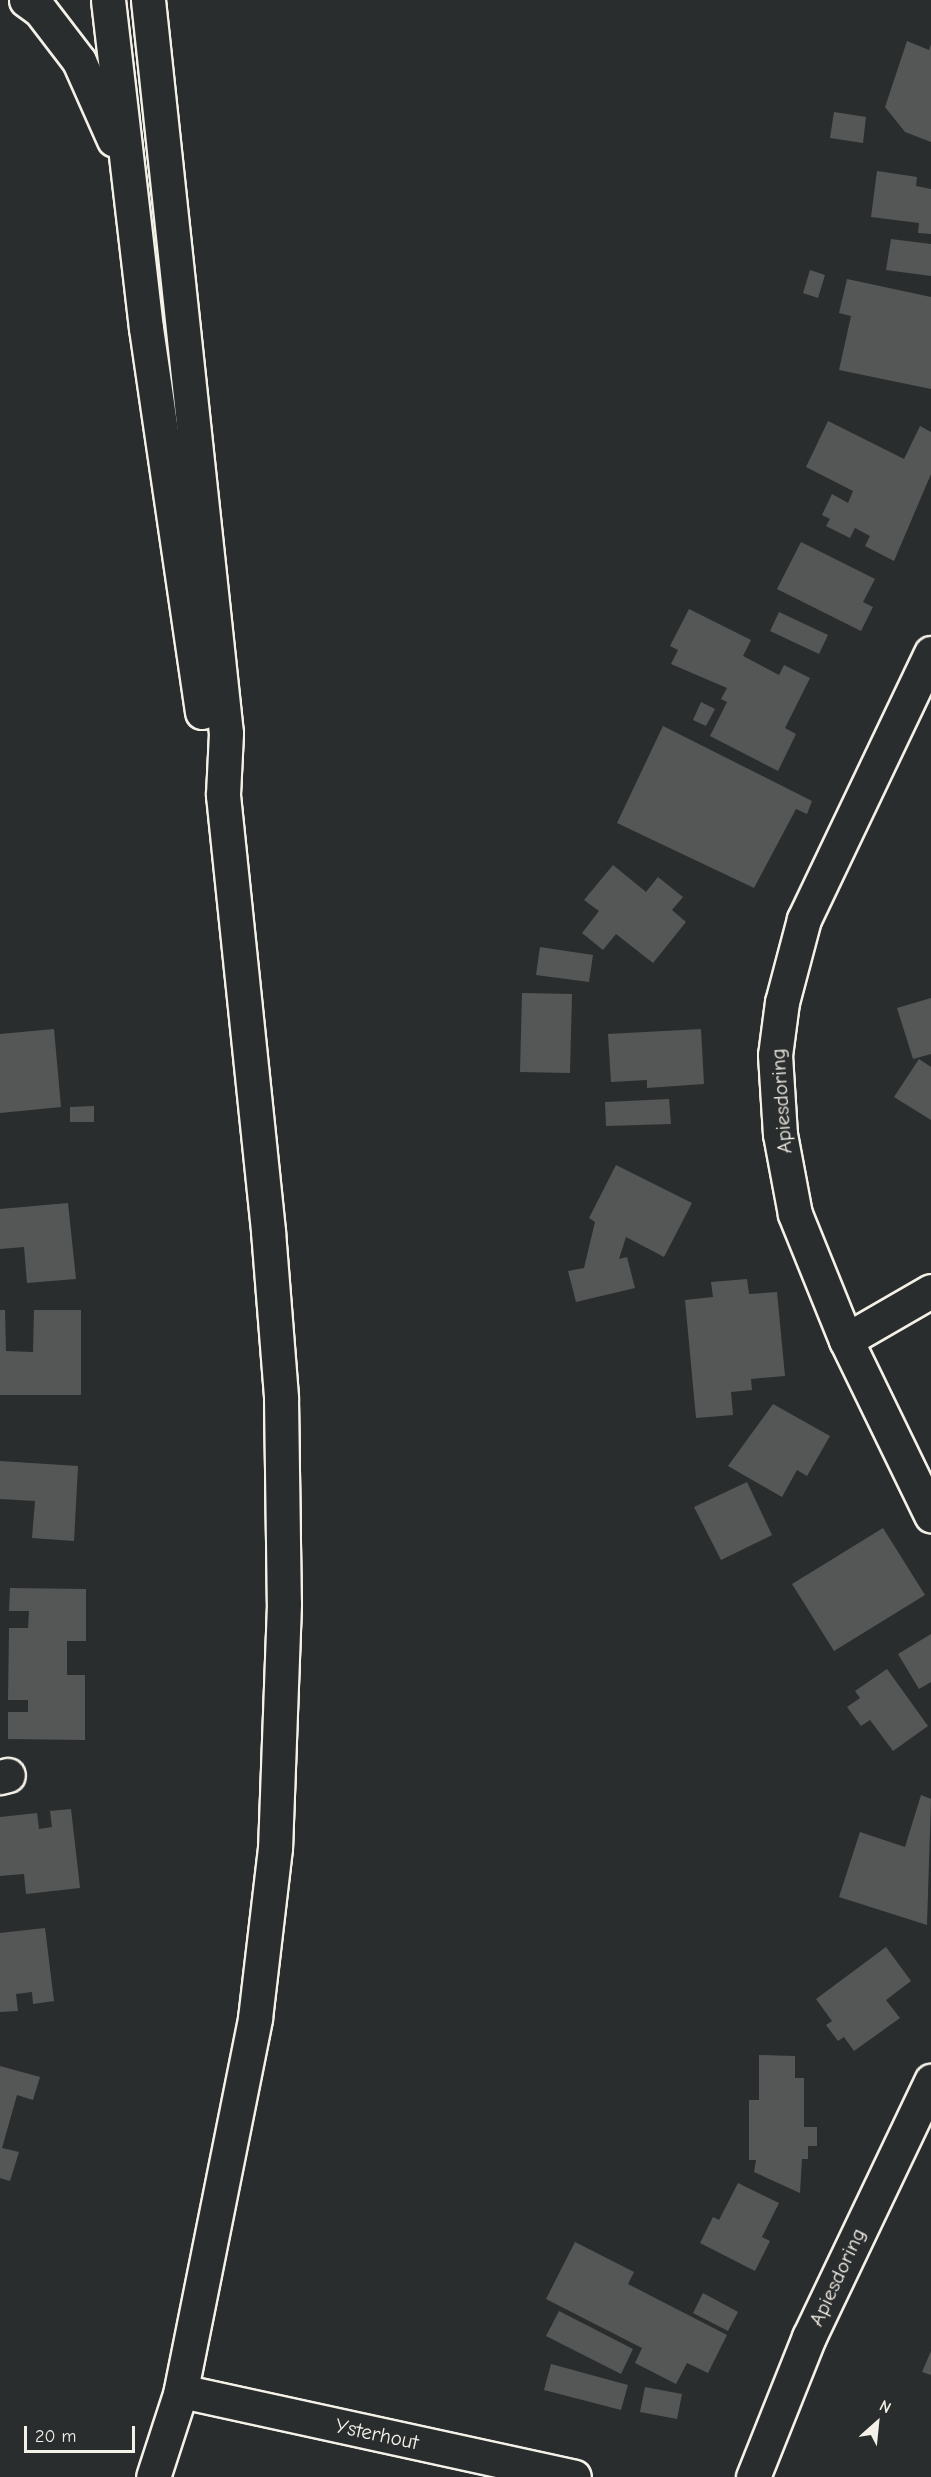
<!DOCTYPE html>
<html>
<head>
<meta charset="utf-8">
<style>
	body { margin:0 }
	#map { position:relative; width:931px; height:2477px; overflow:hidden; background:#2a2d2e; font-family:"Comic Neue",sans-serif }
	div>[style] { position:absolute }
	.building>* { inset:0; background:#555756 }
	.roads { filter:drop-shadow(2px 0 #f4f1e8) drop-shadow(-2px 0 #f4f1e8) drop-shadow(0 2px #f4f1e8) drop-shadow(0 -2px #f4f1e8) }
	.minor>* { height:33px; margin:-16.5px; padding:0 16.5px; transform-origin:16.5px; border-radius:16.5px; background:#2a2d2e }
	span { translate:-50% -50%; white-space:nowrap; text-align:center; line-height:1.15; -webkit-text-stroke:4.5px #2a2d2e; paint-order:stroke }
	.street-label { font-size:21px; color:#f4f1e8 }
	.north { position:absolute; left:847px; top:2393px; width:60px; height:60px; -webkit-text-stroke:4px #2a2d2e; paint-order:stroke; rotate:27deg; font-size:16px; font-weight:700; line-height:24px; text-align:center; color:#f4f1e8 }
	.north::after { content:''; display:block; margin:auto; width:21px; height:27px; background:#f4f1e8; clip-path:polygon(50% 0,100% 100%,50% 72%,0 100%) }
	.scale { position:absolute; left:24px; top:2426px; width:111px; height:27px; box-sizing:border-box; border:3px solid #f4f1e8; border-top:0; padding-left:8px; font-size:18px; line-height:21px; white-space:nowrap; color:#f4f1e8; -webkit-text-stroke:4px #2a2d2e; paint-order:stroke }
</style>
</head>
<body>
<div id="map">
	<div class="building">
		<div style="clip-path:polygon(907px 41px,929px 50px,931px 44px,931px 142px,905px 132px,885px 107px)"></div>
		<div style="clip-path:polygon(834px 112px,866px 117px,863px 143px,830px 138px)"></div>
		<div style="clip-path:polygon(877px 171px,917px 177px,916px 186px,931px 189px,931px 234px,918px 233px,919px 223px,871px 217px)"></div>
		<div style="clip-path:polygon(891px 239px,931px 244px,931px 276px,886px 270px)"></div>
		<div style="clip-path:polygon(810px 270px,825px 275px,818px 298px,803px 293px)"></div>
		<div style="clip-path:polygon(847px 279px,931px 297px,931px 389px,839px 370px,851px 316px,839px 313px)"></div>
		<div style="clip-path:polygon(828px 421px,904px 459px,920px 426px,931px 432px,931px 474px,894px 561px,865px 546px,870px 536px,855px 528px,850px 538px,826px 526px,830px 519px,822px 515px,832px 494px,848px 503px,853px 491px,806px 467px)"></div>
		<div style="clip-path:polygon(801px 542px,875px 579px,863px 602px,873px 607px,861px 631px,777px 589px)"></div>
		<div style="clip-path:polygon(689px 609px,751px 640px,743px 656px,779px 675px,784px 665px,810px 678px,785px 728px,796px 734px,778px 771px,710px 736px,727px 702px,721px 699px,727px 688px,671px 664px,678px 650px,670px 646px)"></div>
		<div style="clip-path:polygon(779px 612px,828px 635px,819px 654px,770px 631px)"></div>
		<div style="clip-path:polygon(701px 702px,715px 709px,706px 726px,693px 720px)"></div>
		<div style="clip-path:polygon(663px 726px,812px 801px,807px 814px,796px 809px,754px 888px,617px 823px)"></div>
		<div style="clip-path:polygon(613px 865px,646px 892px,658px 877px,683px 897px,672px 910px,686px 922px,653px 963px,616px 934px,603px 950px,582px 933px,599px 911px,584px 900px)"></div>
		<div style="clip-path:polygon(540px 947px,593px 955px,589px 982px,536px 975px)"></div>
		<div style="clip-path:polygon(522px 993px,572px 994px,570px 1073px,520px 1072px)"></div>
		<div style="clip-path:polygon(931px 998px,931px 1054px,913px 1059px,897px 1008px)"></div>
		<div style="clip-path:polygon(54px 1029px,61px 1107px,0 1113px,0 1034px)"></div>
		<div style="clip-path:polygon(701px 1029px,704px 1084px,647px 1088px,647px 1080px,611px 1082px,608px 1034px)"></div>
		<div style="clip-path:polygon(919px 1059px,931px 1067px,931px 1120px,894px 1097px)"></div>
		<div style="clip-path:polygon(669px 1099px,671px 1124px,606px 1126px,605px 1102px)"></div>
		<div style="clip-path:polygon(94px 1106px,94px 1122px,70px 1122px,70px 1107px)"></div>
		<div style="clip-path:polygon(616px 1165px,692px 1203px,664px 1257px,626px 1237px,619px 1259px,627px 1257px,635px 1288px,576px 1302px,568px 1271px,584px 1268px,595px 1222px,589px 1218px)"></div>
		<div style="clip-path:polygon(68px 1203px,76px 1279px,27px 1283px,24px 1247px,0 1249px,0 1209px)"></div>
		<div style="clip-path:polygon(747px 1279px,749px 1294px,777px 1292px,785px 1376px,751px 1379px,752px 1390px,731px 1392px,733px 1415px,696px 1418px,685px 1300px,713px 1297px,711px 1282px)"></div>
		<div style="clip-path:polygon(0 1310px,5px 1310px,6px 1351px,33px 1352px,34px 1310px,81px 1310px,81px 1395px,0 1395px)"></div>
		<div style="clip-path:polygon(773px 1404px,830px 1436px,807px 1476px,797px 1470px,782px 1497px,728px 1466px)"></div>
		<div style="clip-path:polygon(0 1461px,78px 1466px,74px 1541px,32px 1538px,35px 1501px,0 1499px)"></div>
		<div style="clip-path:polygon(747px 1482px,772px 1535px,721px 1560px,694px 1507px)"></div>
		<div style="clip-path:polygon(883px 1528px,925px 1595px,834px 1651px,792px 1584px)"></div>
		<div style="clip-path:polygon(10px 1588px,86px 1589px,86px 1641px,67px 1641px,67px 1675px,85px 1675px,85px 1740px,8px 1739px,8px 1712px,28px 1712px,28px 1700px,8px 1700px,9px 1628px,28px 1628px,29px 1611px,9px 1611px)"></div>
		<div style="clip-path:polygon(931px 1634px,931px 1682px,919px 1689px,898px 1654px)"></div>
		<div style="clip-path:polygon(887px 1669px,928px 1726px,893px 1751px,870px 1720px,861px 1726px,847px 1707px,860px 1698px,855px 1691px)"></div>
		<div style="clip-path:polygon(921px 1795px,931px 1799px,927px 1925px,839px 1897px,860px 1832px,905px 1847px)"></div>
		<div style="clip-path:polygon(71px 1809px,80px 1888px,26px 1894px,24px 1874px,0 1876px,0 1817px,37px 1813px,39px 1829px,52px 1827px,50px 1811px)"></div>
		<div style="clip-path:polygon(45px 1928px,54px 2001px,33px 2004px,32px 1992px,16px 1994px,18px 2011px,0 2012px,0 1933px)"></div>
		<div style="clip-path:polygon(886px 1947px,911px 1981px,886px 2000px,900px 2018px,854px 2051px,844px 2037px,838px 2041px,826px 2025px,832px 2021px,816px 1999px)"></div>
		<div style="clip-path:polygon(759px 2055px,795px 2056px,795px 2078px,804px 2078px,804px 2127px,817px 2127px,817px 2146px,808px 2146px,808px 2159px,802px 2159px,800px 2193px,754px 2172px,756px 2160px,749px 2160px,749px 2100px,759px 2100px)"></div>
		<div style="clip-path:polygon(0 2066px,40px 2077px,33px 2100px,17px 2095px,2px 2148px,19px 2152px,10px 2181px,0 2178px)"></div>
		<div style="clip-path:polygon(738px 2183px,779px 2203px,762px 2237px,770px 2241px,755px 2271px,700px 2243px,713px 2217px,719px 2220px)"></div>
		<div style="clip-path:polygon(575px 2242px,634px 2272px,628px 2284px,727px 2335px,708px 2373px,687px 2363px,676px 2384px,635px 2363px,642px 2348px,546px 2299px)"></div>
		<div style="clip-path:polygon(703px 2293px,738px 2312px,728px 2331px,693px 2313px)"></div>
		<div style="clip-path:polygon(559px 2311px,633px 2349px,621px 2374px,546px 2336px)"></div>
		<div style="clip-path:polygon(931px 2351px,931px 2375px,922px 2372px)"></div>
		<div style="clip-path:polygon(551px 2364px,628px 2385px,621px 2410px,544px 2390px)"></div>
		<div style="clip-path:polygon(645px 2387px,682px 2394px,677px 2419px,640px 2412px)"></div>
	</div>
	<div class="roads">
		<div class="minor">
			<div style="left:26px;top:0;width:17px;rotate:36deg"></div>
			<div style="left:40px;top:10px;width:64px;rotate:52.6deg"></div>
			<div style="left:79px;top:61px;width:86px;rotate:66.1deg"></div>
			<div style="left:108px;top:0;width:330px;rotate:83.4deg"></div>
			<div style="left:146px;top:328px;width:388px;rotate:81.7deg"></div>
			<div style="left:148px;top:0;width:737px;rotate:83.93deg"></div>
			<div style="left:226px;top:733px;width:62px;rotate:92.8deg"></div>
			<div style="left:223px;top:795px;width:438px;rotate:84.1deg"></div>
			<div style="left:268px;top:1231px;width:168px;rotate:85.5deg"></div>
			<div style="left:281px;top:1398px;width:206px;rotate:89.2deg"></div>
			<div style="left:284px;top:1604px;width:244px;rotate:92.1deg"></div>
			<div style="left:275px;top:1848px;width:172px;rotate:96.7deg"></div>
			<div style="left:255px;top:2019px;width:379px;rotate:101.3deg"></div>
			<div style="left:181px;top:2391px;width:90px;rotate:108deg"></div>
			<div style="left:931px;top:653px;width:295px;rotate:115.5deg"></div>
			<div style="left:804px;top:919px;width:86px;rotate:104.8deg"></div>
			<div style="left:782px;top:1002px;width:53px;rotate:97.5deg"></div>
			<div style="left:775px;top:1055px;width:79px;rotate:86.4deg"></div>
			<div style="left:780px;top:1134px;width:81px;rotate:79.4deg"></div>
			<div style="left:795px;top:1214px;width:136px;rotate:68deg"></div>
			<div style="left:846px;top:1340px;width:195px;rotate:64.1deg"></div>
			<div style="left:846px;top:1340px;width:98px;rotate:-30deg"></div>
			<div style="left:0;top:1777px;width:8px;rotate:-14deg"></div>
			<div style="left:181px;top:2391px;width:402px;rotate:12.3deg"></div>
			<div style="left:753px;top:2477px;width:151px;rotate:-68.2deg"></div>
			<div style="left:809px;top:2337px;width:284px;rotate:-64.5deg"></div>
		</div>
	</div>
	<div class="street-label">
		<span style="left:781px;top:1101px;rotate:-94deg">Apiesdoring</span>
		<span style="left:837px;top:2277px;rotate:-65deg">Apiesdoring</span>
		<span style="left:377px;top:2434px;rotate:12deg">Ysterhout</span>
	</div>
	<div class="north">N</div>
	<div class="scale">20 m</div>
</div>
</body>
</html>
